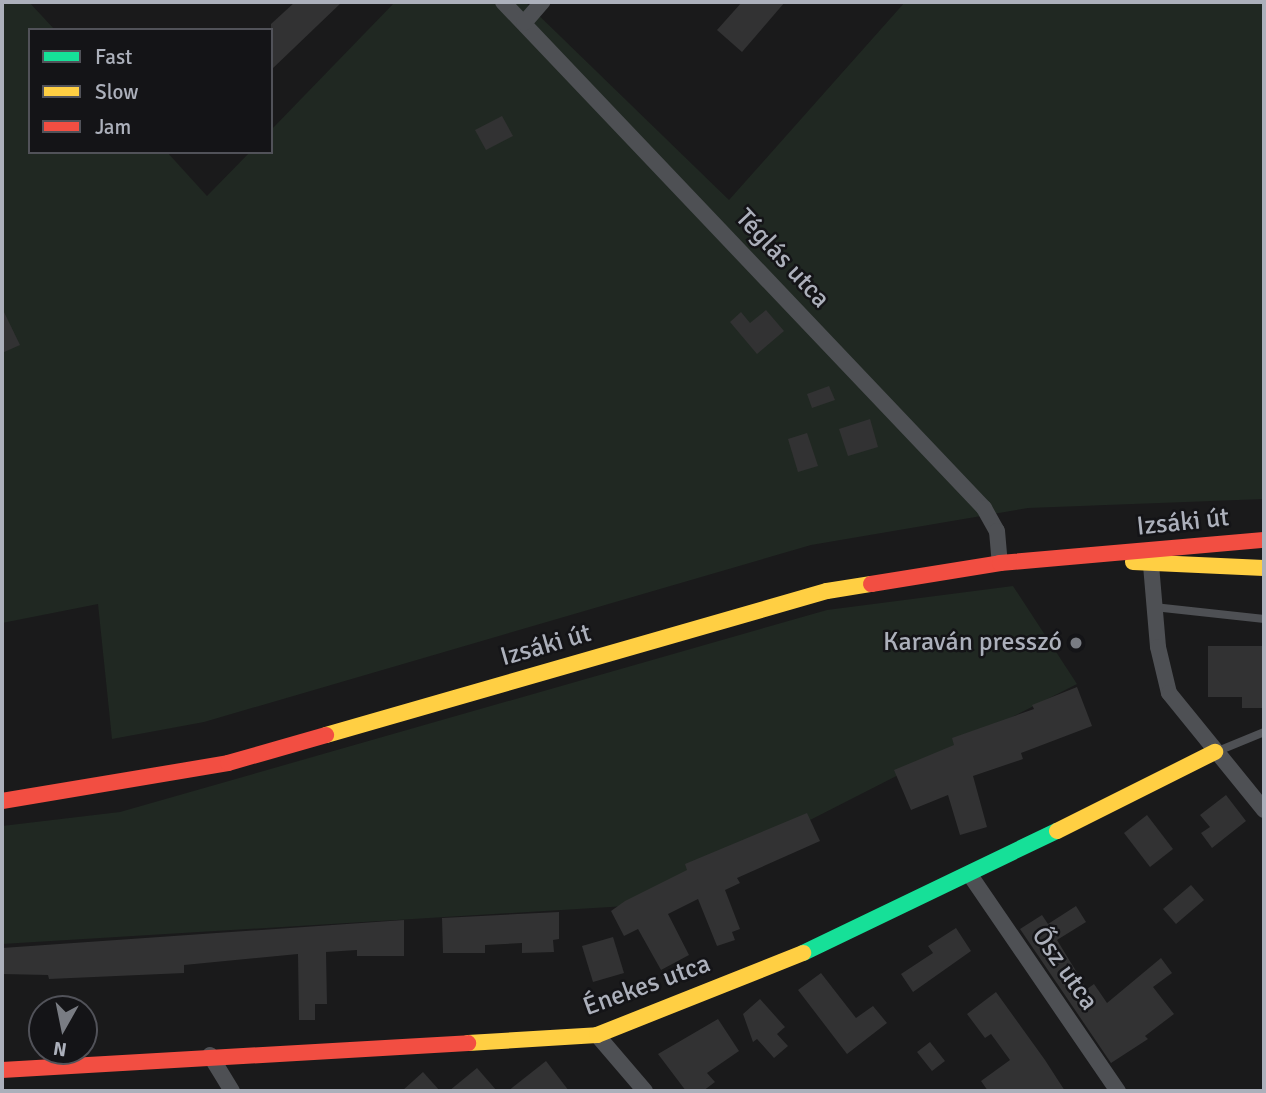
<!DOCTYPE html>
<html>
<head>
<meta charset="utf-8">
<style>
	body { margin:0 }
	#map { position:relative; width:1266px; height:1093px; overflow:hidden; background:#1a1a1b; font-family:Signika,sans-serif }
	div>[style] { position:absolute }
	.green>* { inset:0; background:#202822 }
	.building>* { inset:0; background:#323233 }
	.lane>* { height:8px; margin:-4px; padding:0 4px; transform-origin:4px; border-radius:4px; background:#4e5054 }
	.street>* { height:16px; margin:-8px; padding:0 8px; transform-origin:8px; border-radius:8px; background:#4e5054 }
	.fast>* { height:16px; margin:-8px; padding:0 8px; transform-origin:8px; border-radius:8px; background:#16e098 }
	.slow>* { height:16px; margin:-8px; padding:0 8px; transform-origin:8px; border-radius:8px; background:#ffcf43 }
	.jam>* { height:16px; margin:-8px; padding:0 8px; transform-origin:8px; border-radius:8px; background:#f24e42 }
	.dots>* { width:19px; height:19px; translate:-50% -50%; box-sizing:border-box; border:4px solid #141417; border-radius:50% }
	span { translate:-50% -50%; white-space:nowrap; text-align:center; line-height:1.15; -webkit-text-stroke:5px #141417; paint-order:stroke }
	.street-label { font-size:26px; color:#acb0bb }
	.poi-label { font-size:26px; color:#acb0bb }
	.right { translate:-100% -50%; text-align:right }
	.frame { position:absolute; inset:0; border:4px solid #acb0bb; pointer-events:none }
	.legend { position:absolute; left:28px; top:28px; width:245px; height:126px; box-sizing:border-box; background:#141417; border:2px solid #515259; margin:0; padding:9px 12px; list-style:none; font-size:21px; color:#acb0bb }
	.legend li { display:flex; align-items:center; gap:14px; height:35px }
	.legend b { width:35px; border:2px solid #515259 }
	.north { position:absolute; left:28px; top:995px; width:70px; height:70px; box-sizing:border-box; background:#141417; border:2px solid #515259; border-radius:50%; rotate:189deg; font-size:19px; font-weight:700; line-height:28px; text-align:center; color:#acb0bb }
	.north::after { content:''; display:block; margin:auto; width:24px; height:32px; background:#797c83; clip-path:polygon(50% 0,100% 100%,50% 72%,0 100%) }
</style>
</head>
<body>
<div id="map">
	<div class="green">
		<div style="clip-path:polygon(2px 2px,29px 2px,55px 30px,30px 30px,30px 152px,167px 152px,207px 196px,250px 152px,271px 152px,271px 130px,395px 2px,525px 2px,729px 200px,905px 2px,1264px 2px,1264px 499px,1028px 508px,811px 545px,204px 722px,112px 739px,98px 604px,2px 623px)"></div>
		<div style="clip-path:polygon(1013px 586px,1077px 684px,643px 905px,2px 944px,2px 826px,120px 812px,827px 610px)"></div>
	</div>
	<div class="building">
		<div style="clip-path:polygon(295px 2px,342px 2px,271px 70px,271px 24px)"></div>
		<div style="clip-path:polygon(742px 2px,785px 2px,742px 52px,717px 30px)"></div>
		<div style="clip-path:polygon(502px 116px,513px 136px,486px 150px,475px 130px)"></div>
		<div style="clip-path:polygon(2px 308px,20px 345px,2px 353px)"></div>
		<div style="clip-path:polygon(766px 310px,784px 331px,757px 354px,730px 322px,741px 312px,750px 323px)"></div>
		<div style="clip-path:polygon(829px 386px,835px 400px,812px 408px,807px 394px)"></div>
		<div style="clip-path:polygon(870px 419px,878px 447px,848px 456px,839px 429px)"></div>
		<div style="clip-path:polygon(807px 433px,818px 466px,798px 472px,788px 439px)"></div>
		<div style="clip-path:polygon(1208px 646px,1264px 646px,1264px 708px,1242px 708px,1242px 697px,1208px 697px)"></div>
		<div style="clip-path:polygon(1077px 687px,1092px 726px,1021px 753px,1023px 759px,973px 776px,987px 827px,960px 835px,948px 795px,911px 810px,894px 770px,954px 745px,952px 738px,1034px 709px,1032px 705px)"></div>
		<div style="clip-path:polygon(1226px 795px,1246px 821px,1212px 848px,1201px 833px,1210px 827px,1200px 815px)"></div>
		<div style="clip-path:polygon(807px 813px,820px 841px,737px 878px,740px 883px,725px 890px,740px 929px,732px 932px,735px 940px,717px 946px,698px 899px,668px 914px,689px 955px,661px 970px,638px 929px,624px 936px,611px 911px,625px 901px,687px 870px,685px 864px)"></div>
		<div style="clip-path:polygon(1147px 815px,1173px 849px,1150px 867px,1124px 833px)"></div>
		<div style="clip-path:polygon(1191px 885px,1204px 900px,1176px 924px,1163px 909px)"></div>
		<div style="clip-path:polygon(1076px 906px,1086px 922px,1057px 940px,1087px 989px,1094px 984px,1107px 1003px,1161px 958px,1172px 973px,1153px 987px,1174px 1014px,1145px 1036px,1148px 1039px,1111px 1063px,1020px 929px,1042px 915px,1048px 924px)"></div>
		<div style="clip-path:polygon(559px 912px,559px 939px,553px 940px,554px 952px,522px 953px,522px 943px,485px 945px,485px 953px,443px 953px,442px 918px)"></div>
		<div style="clip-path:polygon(404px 920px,404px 956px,357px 956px,357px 950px,326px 952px,327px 1004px,315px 1004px,315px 1020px,299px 1020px,298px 954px,184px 965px,184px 973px,49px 979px,48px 975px,2px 974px,2px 948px)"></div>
		<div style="clip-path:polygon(956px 928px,971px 951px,913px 992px,901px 974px,933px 953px,928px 946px)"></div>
		<div style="clip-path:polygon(613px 937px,624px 973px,593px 982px,582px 946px)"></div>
		<div style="clip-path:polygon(821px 973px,856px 1018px,873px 1006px,887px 1023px,847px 1054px,798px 990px)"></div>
		<div style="clip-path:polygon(996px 992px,1045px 1060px,1065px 1091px,988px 1091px,981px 1081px,1010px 1060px,991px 1034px,985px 1038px,967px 1014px)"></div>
		<div style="clip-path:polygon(760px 999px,785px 1027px,777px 1034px,788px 1046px,774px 1058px,757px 1039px,753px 1042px,743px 1014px)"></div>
		<div style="clip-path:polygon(718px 1019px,739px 1051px,707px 1073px,715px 1082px,703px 1091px,686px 1091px,658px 1054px)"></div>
		<div style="clip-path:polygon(930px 1042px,945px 1061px,932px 1071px,917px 1052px)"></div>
		<div style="clip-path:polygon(546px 1061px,569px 1091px,508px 1091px)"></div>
		<div style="clip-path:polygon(477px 1068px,497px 1091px,449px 1091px)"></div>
		<div style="clip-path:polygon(423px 1072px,440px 1091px,402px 1091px)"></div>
	</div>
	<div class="lane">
		<div style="left:1154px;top:607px;width:111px;rotate:6.2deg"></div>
		<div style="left:1218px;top:751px;width:50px;rotate:-22.4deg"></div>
	</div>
	<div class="street">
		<div style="left:503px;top:2px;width:698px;rotate:46.45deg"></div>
		<div style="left:984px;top:508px;width:26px;rotate:61deg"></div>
		<div style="left:997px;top:531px;width:32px;rotate:85deg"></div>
		<div style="left:524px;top:23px;width:28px;rotate:-49deg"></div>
		<div style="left:1151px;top:565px;width:82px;rotate:85.1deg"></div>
		<div style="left:1158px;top:647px;width:47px;rotate:76.6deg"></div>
		<div style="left:1169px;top:693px;width:151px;rotate:50.9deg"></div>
		<div style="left:970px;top:875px;width:262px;rotate:55.6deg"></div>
		<div style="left:597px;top:1035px;width:74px;rotate:49.4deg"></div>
		<div style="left:210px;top:1055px;width:42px;rotate:58.6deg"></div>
	</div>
	<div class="fast">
		<div style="left:803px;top:953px;width:282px;rotate:-25.7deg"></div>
	</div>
	<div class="slow">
		<div style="left:1133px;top:562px;width:131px;rotate:2.6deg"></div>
		<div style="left:326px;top:735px;width:521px;rotate:-16.04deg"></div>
		<div style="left:827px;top:591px;width:45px;rotate:-9deg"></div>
		<div style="left:1057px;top:831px;width:177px;rotate:-26.6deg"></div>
		<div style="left:468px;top:1043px;width:129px;rotate:-3.5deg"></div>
		<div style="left:597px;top:1035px;width:222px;rotate:-21.7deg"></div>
	</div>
	<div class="jam">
		<div style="left:871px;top:584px;width:131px;rotate:-9.2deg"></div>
		<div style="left:1000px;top:563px;width:265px;rotate:-5deg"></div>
		<div style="left:2px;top:801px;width:229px;rotate:-9.5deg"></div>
		<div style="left:228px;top:763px;width:102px;rotate:-15.9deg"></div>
		<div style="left:2px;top:1070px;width:467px;rotate:-3.3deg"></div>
	</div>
	<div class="dots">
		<div style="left:1076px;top:643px;background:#797c83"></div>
	</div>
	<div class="street-label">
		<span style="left:782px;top:259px;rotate:47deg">Téglás utca</span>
		<span style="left:1183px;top:523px;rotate:-6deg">Izsáki út</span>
		<span style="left:546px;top:646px;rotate:-16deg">Izsáki út</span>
		<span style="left:1064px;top:969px;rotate:55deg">Ősz utca</span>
		<span style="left:647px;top:986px;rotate:-20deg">Énekes utca</span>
	</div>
	<div class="poi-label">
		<span class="right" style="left:1062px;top:643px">Karaván presszó</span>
	</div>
	<div class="frame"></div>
	<ul class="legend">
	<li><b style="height:9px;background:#16e098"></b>Fast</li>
	<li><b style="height:9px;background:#ffcf43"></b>Slow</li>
	<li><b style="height:9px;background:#f24e42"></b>Jam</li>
	</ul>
	<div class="north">N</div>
</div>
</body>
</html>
